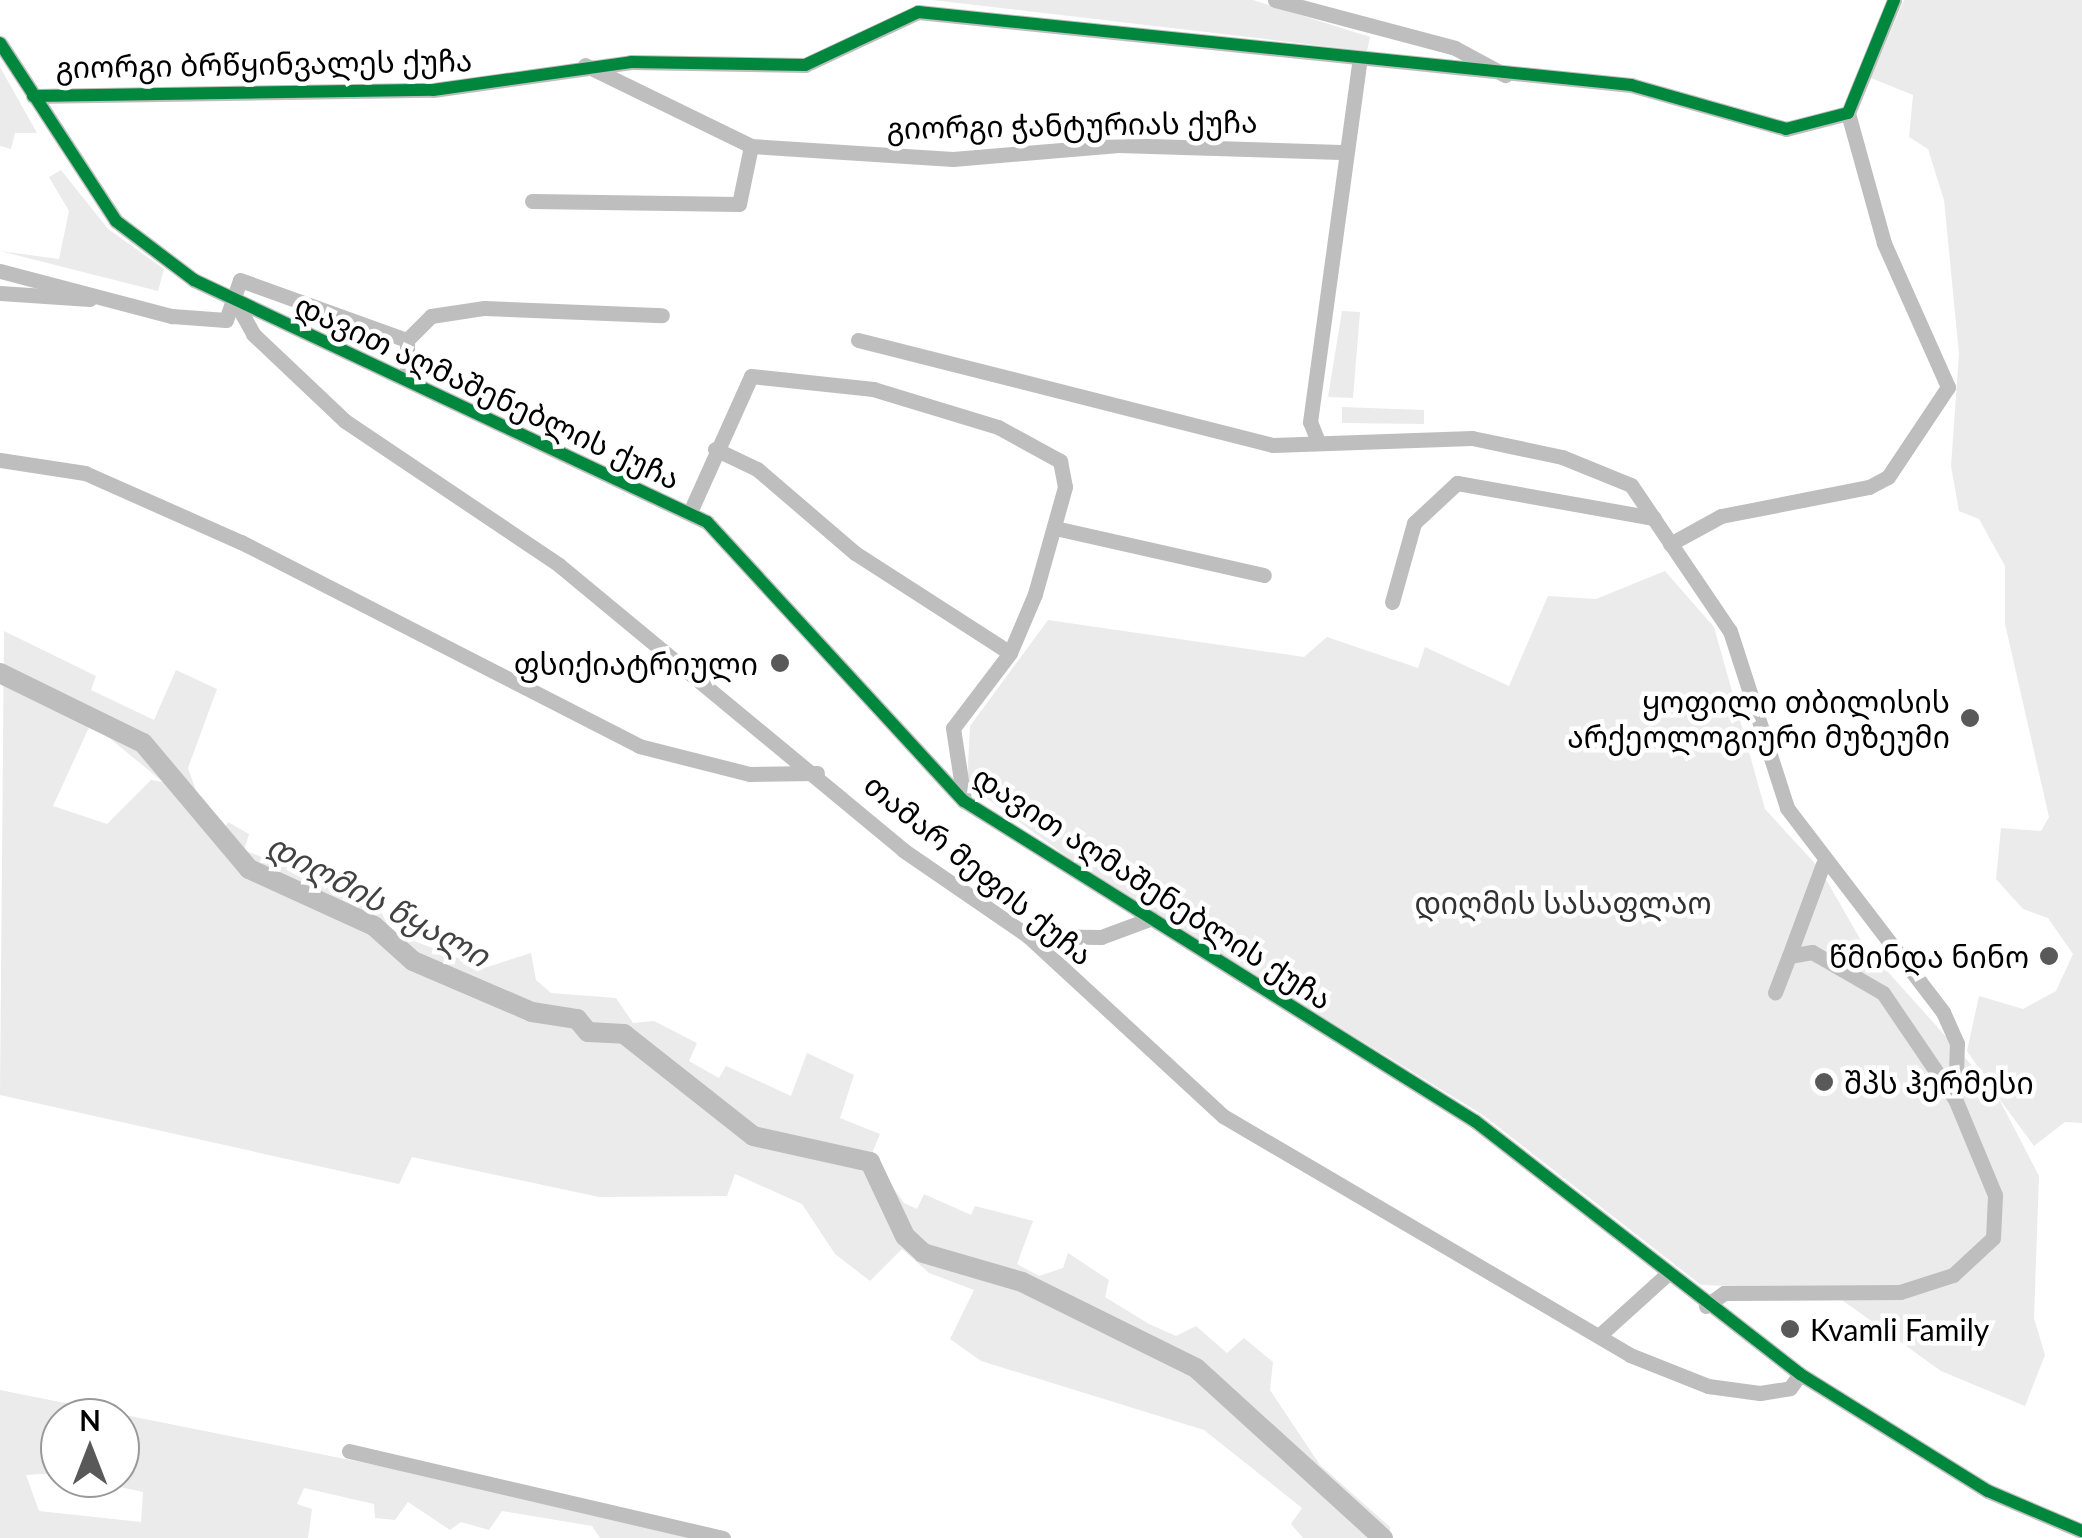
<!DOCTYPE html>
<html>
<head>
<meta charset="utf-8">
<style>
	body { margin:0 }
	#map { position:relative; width:2082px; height:1538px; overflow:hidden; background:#fff; font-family:Lato,"Noto Sans Georgian",sans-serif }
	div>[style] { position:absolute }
	.green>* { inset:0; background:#ebebeb }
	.river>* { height:20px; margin:-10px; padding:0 10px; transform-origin:10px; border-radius:10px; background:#bdbdbd }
	.minor>* { height:15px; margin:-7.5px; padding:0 7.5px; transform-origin:7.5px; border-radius:7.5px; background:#bebebe }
	.cycleway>* { height:12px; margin:-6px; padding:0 6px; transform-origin:6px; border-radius:6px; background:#00873e }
	.dots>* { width:28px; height:28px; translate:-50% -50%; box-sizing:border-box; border:5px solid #fff; border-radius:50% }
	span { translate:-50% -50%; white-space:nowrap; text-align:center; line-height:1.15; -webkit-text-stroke:9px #fff; paint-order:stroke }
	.street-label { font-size:30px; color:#000 }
	.poi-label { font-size:30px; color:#000 }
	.right { translate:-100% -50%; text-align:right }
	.left { translate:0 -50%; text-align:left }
	.park-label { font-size:30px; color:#313131 }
	.water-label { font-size:32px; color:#424242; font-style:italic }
	.north { position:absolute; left:40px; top:1398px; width:100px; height:100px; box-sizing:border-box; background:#fff; border:2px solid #999; border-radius:50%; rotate:0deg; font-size:28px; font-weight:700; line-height:40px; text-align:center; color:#000 }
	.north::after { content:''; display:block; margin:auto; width:35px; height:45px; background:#595959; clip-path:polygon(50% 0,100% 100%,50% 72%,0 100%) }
</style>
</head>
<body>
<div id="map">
	<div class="green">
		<div style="clip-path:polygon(932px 0,1253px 0,1370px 37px,1367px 51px)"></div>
		<div style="clip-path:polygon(1904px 0,2082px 0,2082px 1123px,2065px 1122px,2034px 1146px,1998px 1097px,2039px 1176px,2034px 1318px,2045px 1355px,2025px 1406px,1941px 1371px,1828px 1290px,1701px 1285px,1483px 1115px,1102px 882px,967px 784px,970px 726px,1048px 620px,1304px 657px,1327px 637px,1418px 668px,1425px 647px,1509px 686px,1548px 596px,1596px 599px,1665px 571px,1714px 627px,1765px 809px,1820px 869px,1863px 944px,1992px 1088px,1967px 1051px,1979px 996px,2023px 1009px,2056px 991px,2073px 954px,2048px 918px,2023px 909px,1996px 879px,2001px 828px,2041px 831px,2049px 817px,2005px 624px,2005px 566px,1979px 519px,1959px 511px,1951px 466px,1959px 354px,1944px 200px,1928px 149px,1909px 137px,1913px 95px,1871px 78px)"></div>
		<div style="clip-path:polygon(0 67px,37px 133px,15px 133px,11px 149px,0 146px)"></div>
		<div style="clip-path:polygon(61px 170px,108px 229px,164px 269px,158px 291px,0 251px,59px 259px,69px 211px,49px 177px)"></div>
		<div style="clip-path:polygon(1342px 311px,1360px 312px,1353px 398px,1328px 397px)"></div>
		<div style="clip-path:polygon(1342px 407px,1424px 410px,1424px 424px,1342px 423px)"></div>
		<div style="clip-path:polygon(evenodd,4px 631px,96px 676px,91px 690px,154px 720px,176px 670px,217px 689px,188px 768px,204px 813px,222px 834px,228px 822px,249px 834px,244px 850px,377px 903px,391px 932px,484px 968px,531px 953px,536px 980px,551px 993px,616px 998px,633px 1023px,654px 1021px,697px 1043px,689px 1061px,719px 1078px,726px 1066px,791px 1096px,807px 1053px,854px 1075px,840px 1118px,880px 1134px,871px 1156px,904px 1203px,917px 1209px,924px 1194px,971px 1215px,975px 1206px,1033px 1221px,1017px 1264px,1039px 1276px,1063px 1268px,1068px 1253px,1109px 1280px,1105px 1297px,1149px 1324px,1176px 1336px,1196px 1326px,1227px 1353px,1244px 1338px,1273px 1362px,1270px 1390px,1320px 1465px,1390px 1527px,1390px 1538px,1303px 1538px,1291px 1524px,1302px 1508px,1204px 1430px,981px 1361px,950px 1339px,974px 1290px,929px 1273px,902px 1249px,870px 1281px,835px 1254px,802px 1204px,735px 1174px,727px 1196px,599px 1197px,412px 1157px,399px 1184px,0 1095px,4px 631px,91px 723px,163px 782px,151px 780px,107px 824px,53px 806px,91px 723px)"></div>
		<div style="clip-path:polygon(evenodd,0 1390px,405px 1471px,698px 1538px,600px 1538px,592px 1526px,502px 1511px,489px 1530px,461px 1522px,450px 1530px,408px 1502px,395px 1520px,375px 1518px,374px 1504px,304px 1488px,297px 1504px,312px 1509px,308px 1538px,0 1538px,0 1390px,60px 1418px,120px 1418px,120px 1478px,80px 1478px,143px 1492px,141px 1522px,39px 1511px,26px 1475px,60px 1473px,60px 1418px)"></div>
	</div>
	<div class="river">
		<div style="left:0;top:673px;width:159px;rotate:26.1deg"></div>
		<div style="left:143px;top:743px;width:165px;rotate:49.9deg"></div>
		<div style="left:249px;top:869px;width:137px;rotate:24.5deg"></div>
		<div style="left:374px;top:926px;width:52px;rotate:41.9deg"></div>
		<div style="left:413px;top:961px;width:129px;rotate:23.2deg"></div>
		<div style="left:532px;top:1012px;width:46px;rotate:8.8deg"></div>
		<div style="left:577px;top:1019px;width:17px;rotate:50deg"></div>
		<div style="left:588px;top:1032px;width:36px;rotate:3deg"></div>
		<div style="left:624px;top:1034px;width:164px;rotate:38.3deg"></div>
		<div style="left:753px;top:1136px;width:120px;rotate:12.5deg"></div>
		<div style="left:870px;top:1162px;width:82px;rotate:64.7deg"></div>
		<div style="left:905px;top:1236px;width:25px;rotate:43deg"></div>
		<div style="left:923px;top:1253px;width:103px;rotate:16.3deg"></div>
		<div style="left:1022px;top:1282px;width:194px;rotate:26.3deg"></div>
		<div style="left:1196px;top:1368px;width:253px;rotate:42.3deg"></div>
	</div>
	<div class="minor">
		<div style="left:1275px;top:0;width:186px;rotate:14.9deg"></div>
		<div style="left:1455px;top:48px;width:57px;rotate:28.4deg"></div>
		<div style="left:0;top:43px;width:212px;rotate:56.9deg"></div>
		<div style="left:116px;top:221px;width:98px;rotate:37.1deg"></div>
		<div style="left:194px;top:280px;width:567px;rotate:25.25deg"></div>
		<div style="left:707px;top:522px;width:379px;rotate:47.4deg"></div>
		<div style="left:964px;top:801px;width:603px;rotate:32.06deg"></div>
		<div style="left:1475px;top:1121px;width:412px;rotate:37.9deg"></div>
		<div style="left:1800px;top:1374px;width:221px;rotate:31.9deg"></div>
		<div style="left:1988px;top:1491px;width:102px;rotate:23.1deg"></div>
		<div style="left:585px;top:65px;width:185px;rotate:26deg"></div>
		<div style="left:751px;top:146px;width:202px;rotate:3.7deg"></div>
		<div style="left:953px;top:159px;width:166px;rotate:-4.8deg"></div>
		<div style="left:1118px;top:145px;width:223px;rotate:1.8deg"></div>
		<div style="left:33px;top:96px;width:400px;rotate:-0.9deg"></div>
		<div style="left:433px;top:90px;width:200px;rotate:-8deg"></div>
		<div style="left:631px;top:62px;width:174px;rotate:1deg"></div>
		<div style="left:805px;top:65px;width:125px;rotate:-25.1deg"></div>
		<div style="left:918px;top:12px;width:717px;rotate:5.85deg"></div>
		<div style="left:1631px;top:85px;width:161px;rotate:15.8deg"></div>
		<div style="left:1786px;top:129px;width:64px;rotate:-14.5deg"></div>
		<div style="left:1848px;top:113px;width:122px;rotate:-67.8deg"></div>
		<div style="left:532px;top:201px;width:207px;rotate:0.8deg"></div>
		<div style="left:739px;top:204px;width:59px;rotate:-78.3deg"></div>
		<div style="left:0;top:271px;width:178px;rotate:14.7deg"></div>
		<div style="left:172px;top:316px;width:54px;rotate:4.2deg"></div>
		<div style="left:226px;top:320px;width:42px;rotate:-70.7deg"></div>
		<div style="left:240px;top:280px;width:177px;rotate:19.8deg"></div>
		<div style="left:0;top:293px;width:90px;rotate:3.8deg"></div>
		<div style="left:235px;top:301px;width:38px;rotate:61deg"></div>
		<div style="left:253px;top:334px;width:127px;rotate:43.4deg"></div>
		<div style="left:345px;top:421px;width:258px;rotate:33.9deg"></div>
		<div style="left:559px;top:565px;width:447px;rotate:39.6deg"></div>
		<div style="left:903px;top:850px;width:152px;rotate:34.5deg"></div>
		<div style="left:1028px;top:936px;width:265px;rotate:42.7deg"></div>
		<div style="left:1223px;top:1116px;width:472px;rotate:30.4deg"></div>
		<div style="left:1630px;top:1355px;width:84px;rotate:21.7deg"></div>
		<div style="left:1708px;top:1386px;width:52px;rotate:7.7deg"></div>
		<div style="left:1760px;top:1393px;width:30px;rotate:-9deg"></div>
		<div style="left:1790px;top:1388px;width:17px;rotate:-54deg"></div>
		<div style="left:858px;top:340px;width:428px;rotate:14.2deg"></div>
		<div style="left:1273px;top:445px;width:199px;rotate:-2deg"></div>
		<div style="left:1472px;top:438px;width:92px;rotate:11.9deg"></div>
		<div style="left:1562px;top:457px;width:74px;rotate:22.1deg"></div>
		<div style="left:1631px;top:485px;width:176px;rotate:55.9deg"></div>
		<div style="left:1730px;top:631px;width:186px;rotate:72.1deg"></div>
		<div style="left:1787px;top:808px;width:257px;rotate:52.6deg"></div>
		<div style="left:1943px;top:1012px;width:34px;rotate:66deg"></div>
		<div style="left:1957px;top:1043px;width:56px;rotate:92deg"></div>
		<div style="left:407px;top:377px;width:37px;rotate:-90deg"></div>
		<div style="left:407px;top:340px;width:34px;rotate:-45deg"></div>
		<div style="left:431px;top:316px;width:54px;rotate:-8.6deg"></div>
		<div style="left:484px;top:308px;width:178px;rotate:2.3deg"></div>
		<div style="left:1317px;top:439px;width:18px;rotate:-112deg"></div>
		<div style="left:1310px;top:422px;width:367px;rotate:-82.2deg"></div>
		<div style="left:715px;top:449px;width:47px;rotate:25.5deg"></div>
		<div style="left:757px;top:469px;width:129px;rotate:40.6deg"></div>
		<div style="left:855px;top:553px;width:184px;rotate:32.8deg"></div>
		<div style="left:0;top:460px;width:86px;rotate:8.7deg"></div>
		<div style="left:85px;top:473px;width:171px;rotate:23.9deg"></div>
		<div style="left:241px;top:542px;width:447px;rotate:27.1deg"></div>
		<div style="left:639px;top:746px;width:114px;rotate:14.2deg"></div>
		<div style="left:750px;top:774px;width:67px;rotate:-0.9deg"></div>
		<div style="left:690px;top:512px;width:149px;rotate:-65.8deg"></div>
		<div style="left:751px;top:376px;width:123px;rotate:6.1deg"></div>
		<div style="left:873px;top:389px;width:131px;rotate:16.9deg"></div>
		<div style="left:998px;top:427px;width:71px;rotate:28.7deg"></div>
		<div style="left:1060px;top:461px;width:26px;rotate:79deg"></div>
		<div style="left:1065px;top:487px;width:111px;rotate:105.7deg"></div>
		<div style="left:1035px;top:594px;width:64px;rotate:113deg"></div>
		<div style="left:1010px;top:653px;width:94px;rotate:127.2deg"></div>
		<div style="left:953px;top:728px;width:73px;rotate:81.3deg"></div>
		<div style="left:1055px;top:528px;width:214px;rotate:12.7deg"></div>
		<div style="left:1670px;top:544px;width:58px;rotate:-28.8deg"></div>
		<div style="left:1721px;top:516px;width:151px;rotate:-11.1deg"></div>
		<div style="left:1869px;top:487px;width:21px;rotate:-28deg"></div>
		<div style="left:1888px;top:477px;width:108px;rotate:-56.3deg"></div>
		<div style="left:1948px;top:387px;width:158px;rotate:-114deg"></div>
		<div style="left:1884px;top:243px;width:135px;rotate:-105.5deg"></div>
		<div style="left:1392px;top:602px;width:82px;rotate:-74.4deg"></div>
		<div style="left:1414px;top:523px;width:59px;rotate:-42.9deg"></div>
		<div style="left:1457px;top:483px;width:200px;rotate:10.1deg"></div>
		<div style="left:1028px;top:936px;width:73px;rotate:0.8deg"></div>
		<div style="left:1101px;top:937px;width:54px;rotate:-20.4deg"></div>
		<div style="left:1789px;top:956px;width:98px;rotate:-69.7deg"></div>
		<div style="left:1706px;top:1306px;width:22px;rotate:-36deg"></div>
		<div style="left:1724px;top:1293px;width:176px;rotate:-0.3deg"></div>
		<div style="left:1900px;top:1292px;width:56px;rotate:-17.8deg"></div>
		<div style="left:1953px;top:1275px;width:54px;rotate:-42.8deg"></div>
		<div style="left:1993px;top:1238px;width:43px;rotate:-87.3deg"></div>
		<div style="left:1995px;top:1195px;width:104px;rotate:-112.6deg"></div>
		<div style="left:1955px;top:1099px;width:128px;rotate:-124.2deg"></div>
		<div style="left:1883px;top:993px;width:82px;rotate:-150deg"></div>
		<div style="left:1812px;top:952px;width:23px;rotate:170deg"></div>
		<div style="left:1789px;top:956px;width:39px;rotate:111deg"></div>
		<div style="left:1602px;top:1333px;width:85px;rotate:-42.1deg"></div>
		<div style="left:349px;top:1451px;width:384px;rotate:13.1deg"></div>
	</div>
	<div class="cycleway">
		<div style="left:0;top:43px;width:212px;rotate:56.9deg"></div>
		<div style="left:116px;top:221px;width:98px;rotate:37.1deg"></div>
		<div style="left:194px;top:280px;width:567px;rotate:25.25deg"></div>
		<div style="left:707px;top:522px;width:379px;rotate:47.4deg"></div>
		<div style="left:964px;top:801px;width:603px;rotate:32.06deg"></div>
		<div style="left:1475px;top:1121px;width:412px;rotate:37.9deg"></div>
		<div style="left:1800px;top:1374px;width:221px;rotate:31.9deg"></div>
		<div style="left:1988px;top:1491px;width:102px;rotate:23.1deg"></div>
		<div style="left:33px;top:96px;width:400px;rotate:-0.9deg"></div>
		<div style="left:433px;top:90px;width:200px;rotate:-8deg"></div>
		<div style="left:631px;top:62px;width:174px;rotate:1deg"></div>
		<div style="left:805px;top:65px;width:125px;rotate:-25.1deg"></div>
		<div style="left:918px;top:12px;width:717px;rotate:5.85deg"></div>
		<div style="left:1631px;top:85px;width:161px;rotate:15.8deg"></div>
		<div style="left:1786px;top:129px;width:64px;rotate:-14.5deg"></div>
		<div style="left:1848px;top:113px;width:122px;rotate:-67.8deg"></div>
	</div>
	<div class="dots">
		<div style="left:780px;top:663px;background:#595959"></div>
		<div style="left:1970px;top:718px;background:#595959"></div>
		<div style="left:2049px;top:956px;background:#595959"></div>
		<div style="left:1824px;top:1082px;background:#595959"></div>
		<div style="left:1790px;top:1329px;background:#595959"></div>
	</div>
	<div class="street-label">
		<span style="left:264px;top:63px;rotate:-1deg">გიორგი ბრწყინვალეს ქუჩა</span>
		<span style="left:1072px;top:124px;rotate:-1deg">გიორგი ჭანტურიას ქუჩა</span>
		<span style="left:488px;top:391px;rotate:25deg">დავით აღმაშენებლის ქუჩა</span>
		<span style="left:979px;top:869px;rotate:39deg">თამარ მეფის ქუჩა</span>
		<span style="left:1153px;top:887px;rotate:33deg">დავით აღმაშენებლის ქუჩა</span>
	</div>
	<div class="poi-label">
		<span class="right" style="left:758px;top:663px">ფსიქიატრიული</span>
		<span class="right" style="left:1950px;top:718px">ყოფილი თბილისის<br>არქეოლოგიური მუზეუმი</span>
		<span class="right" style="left:2029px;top:956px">წმინდა ნინო</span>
		<span class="left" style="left:1844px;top:1082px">შპს ჰერმესი</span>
		<span class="left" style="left:1810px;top:1329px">Kvamli Family</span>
	</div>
	<div class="park-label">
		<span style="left:1563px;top:902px">დიღმის სასაფლაო</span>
	</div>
	<div class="water-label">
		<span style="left:378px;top:900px;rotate:28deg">დიღმის წყალი</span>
	</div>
	<div class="north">N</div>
</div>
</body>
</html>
